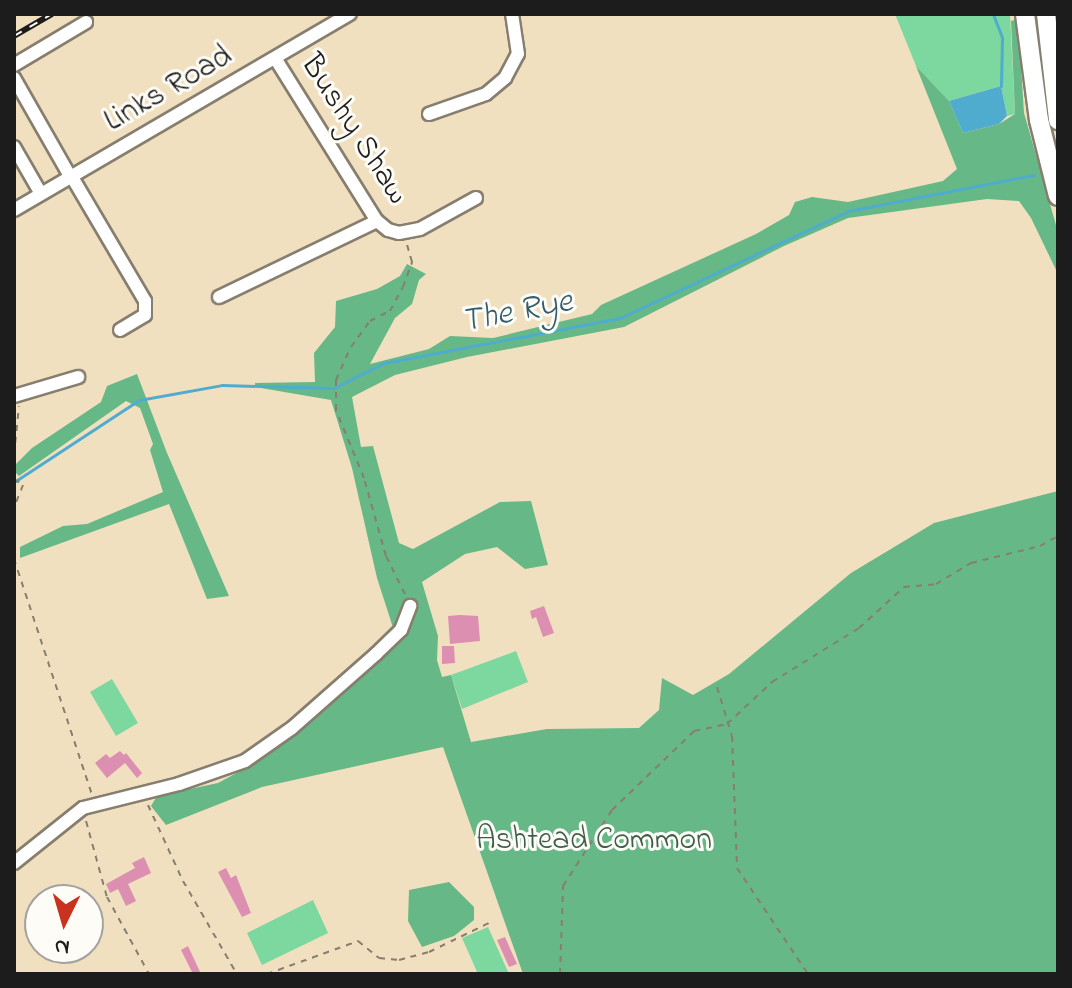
<!DOCTYPE html>
<html>
<head>
<meta charset="utf-8">
<style>
	body { margin:0 }
	#map { position:relative; width:1072px; height:988px; overflow:hidden; background:#f1e0c0; font-family:"Indie Flower",sans-serif }
	div>[style] { position:absolute }
	.green>* { inset:0; background:#7dd89f }
	.forest>* { inset:0; background:#66b886 }
	.water>* { inset:0; background:#50acce }
	.stream>* { height:3px; margin:-1.5px; padding:0 1.5px; transform-origin:1.5px; border-radius:1.5px; background:#50acce }
	.building>* { inset:0; background:#dc8fb1 }
	.path>* { height:2px; margin-top:-1px; transform-origin:0; background:repeating-linear-gradient(90deg,#867e6e 0 6px,transparent 0 12px) }
	.roads { filter:drop-shadow(2px 0 #867e6e) drop-shadow(-2px 0 #867e6e) drop-shadow(0 2px #867e6e) drop-shadow(0 -2px #867e6e) }
	.minor>* { height:12px; margin:-6px; padding:0 6px; transform-origin:6px; border-radius:6px; background:#fff }
	.highway>* { height:18px; margin:-9px; padding:0 9px; transform-origin:9px; border-radius:9px; background:#fff }
	.rail>* { height:6px; margin-top:-3px; transform-origin:0; background:repeating-linear-gradient(90deg,#fdfcf7 0 9px,#1c1c1c 0 18px); box-sizing:border-box; border-block:2px solid #1c1c1c }
	span { translate:-50% -50%; white-space:nowrap; text-align:center; line-height:1.15; -webkit-text-stroke:6px #fdfcf7; paint-order:stroke }
	.street-label { font-size:32px; color:#1c1c1c }
	.park-label { font-size:32px; color:#3e5e4a }
	.water-label { font-size:34px; color:#335d6c; font-style:italic }
	.frame { position:absolute; inset:0; border:16px solid #1c1c1c; pointer-events:none }
	.north { position:absolute; left:24px; top:884px; width:80px; height:80px; box-sizing:border-box; background:#fdfcf7; border:2px solid #a3a29f; border-radius:50%; rotate:185deg; font-size:22px; font-weight:700; line-height:32px; text-align:center; color:#1c1c1c }
	.north::after { content:''; display:block; margin:auto; width:28px; height:36px; background:#c8321e; clip-path:polygon(50% 0,100% 100%,50% 72%,0 100%) }
</style>
</head>
<body>
<div id="map">
	<div class="green">
		<div style="clip-path:polygon(895px 14px,1010px 14px,1015px 114px,1007px 116px,1001px 86px,949px 101px,916px 66px)"></div>
		<div style="clip-path:polygon(516px 651px,528px 682px,462px 709px,451px 675px)"></div>
		<div style="clip-path:polygon(112px 679px,138px 723px,116px 736px,90px 692px)"></div>
		<div style="clip-path:polygon(313px 900px,328px 933px,262px 965px,247px 933px)"></div>
		<div style="clip-path:polygon(488px 927px,509px 974px,478px 974px,462px 938px)"></div>
	</div>
	<div class="forest">
		<div style="clip-path:polygon(1018px 19px,1024px 113px,1058px 232px,1058px 274px,1031px 218px,1019px 201px,987px 199px,848px 218px,784px 246px,624px 327px,467px 357px,395px 375px,352px 397px,361px 447px,373px 446px,399px 543px,413px 549px,500px 502px,531px 501px,548px 565px,525px 569px,497px 547px,465px 554px,422px 582px,438px 636px,437px 660px,442px 677px,451px 675px,471px 742px,547px 729px,639px 728px,659px 710px,662px 678px,693px 695px,729px 674px,851px 573px,934px 523px,1058px 491px,1058px 974px,523px 974px,443px 747px,262px 787px,166px 825px,151px 806px,157px 796px,218px 783px,259px 761px,318px 716px,398px 643px,377px 578px,352px 468px,331px 400px,255px 387px,255px 383px,315px 382px,314px 353px,335px 327px,336px 301px,377px 289px,400px 276px,407px 264px,426px 274px,419px 280px,412px 304px,395px 318px,370px 364px,429px 349px,450px 336px,493px 338px,592px 314px,601px 305px,756px 234px,789px 215px,795px 202px,812px 197px,848px 202px,943px 181px,957px 169px,916px 66px,949px 101px,963px 133px,999px 124px,1015px 114px,1011px 21px)"></div>
		<div style="clip-path:polygon(137px 374px,167px 453px,229px 596px,207px 599px,169px 504px,20px 558px,20px 547px,63px 526px,87px 524px,163px 492px,150px 450px,153px 444px,140px 408px,126px 401px,19px 476px,16px 473px,16px 464px,32px 448px,101px 402px,107px 386px)"></div>
		<div style="clip-path:polygon(449px 882px,474px 907px,474px 920px,454px 936px,422px 947px,408px 921px,409px 890px)"></div>
	</div>
	<div class="water">
		<div style="clip-path:polygon(1001px 86px,1007px 116px,999px 124px,963px 133px,949px 101px)"></div>
	</div>
	<div class="stream">
		<div style="left:993px;top:14px;width:26px;rotate:69deg"></div>
		<div style="left:1002px;top:38px;width:48px;rotate:91.2deg"></div>
		<div style="left:14px;top:482px;width:149px;rotate:-33.3deg"></div>
		<div style="left:139px;top:400px;width:84px;rotate:-10.2deg"></div>
		<div style="left:222px;top:385px;width:112px;rotate:1.5deg"></div>
		<div style="left:334px;top:388px;width:56px;rotate:-26.6deg"></div>
		<div style="left:384px;top:363px;width:240px;rotate:-10.8deg"></div>
		<div style="left:620px;top:318px;width:252px;rotate:-25.1deg"></div>
		<div style="left:848px;top:211px;width:189px;rotate:-11deg"></div>
	</div>
	<div class="building">
		<div style="clip-path:polygon(544px 606px,554px 633px,543px 637px,536px 617px,532px 619px,530px 611px)"></div>
		<div style="clip-path:polygon(460px 615px,478px 616px,480px 641px,450px 644px,448px 616px)"></div>
		<div style="clip-path:polygon(442px 646px,454px 646px,455px 663px,442px 664px)"></div>
		<div style="clip-path:polygon(120px 751px,124px 755px,126px 753px,142px 773px,137px 778px,125px 763px,107px 778px,95px 763px,106px 754px,110px 758px)"></div>
		<div style="clip-path:polygon(144px 857px,151px 873px,128px 884px,136px 901px,126px 906px,118px 889px,110px 893px,106px 884px,135px 868px,132px 863px)"></div>
		<div style="clip-path:polygon(226px 868px,231px 878px,236px 875px,251px 913px,242px 917px,218px 872px)"></div>
		<div style="clip-path:polygon(505px 937px,517px 964px,509px 967px,497px 940px)"></div>
		<div style="clip-path:polygon(188px 946px,201px 974px,193px 974px,181px 950px)"></div>
	</div>
	<div class="path">
		<div style="left:14px;top:455px;width:49px;rotate:-84.2deg"></div>
		<div style="left:14px;top:479px;width:11px;rotate:34deg"></div>
		<div style="left:23px;top:485px;width:24px;rotate:112deg"></div>
		<div style="left:14px;top:559px;width:249px;rotate:71.7deg"></div>
		<div style="left:405px;top:594px;width:42px;rotate:-116.6deg"></div>
		<div style="left:386px;top:556px;width:81px;rotate:-105.8deg"></div>
		<div style="left:364px;top:478px;width:74px;rotate:-112.4deg"></div>
		<div style="left:336px;top:410px;width:30px;rotate:-90deg"></div>
		<div style="left:336px;top:380px;width:36px;rotate:-66deg"></div>
		<div style="left:351px;top:347px;width:32px;rotate:-54deg"></div>
		<div style="left:370px;top:321px;width:22px;rotate:-27deg"></div>
		<div style="left:390px;top:311px;width:27px;rotate:-62deg"></div>
		<div style="left:403px;top:287px;width:27px;rotate:-70deg"></div>
		<div style="left:412px;top:262px;width:22px;rotate:-106deg"></div>
		<div style="left:717px;top:687px;width:51px;rotate:73deg"></div>
		<div style="left:732px;top:736px;width:132px;rotate:87.8deg"></div>
		<div style="left:737px;top:868px;width:128px;rotate:56.2deg"></div>
		<div style="left:148px;top:805px;width:84px;rotate:65.3deg"></div>
		<div style="left:183px;top:881px;width:108px;rotate:59.9deg"></div>
		<div style="left:86px;top:821px;width:79px;rotate:74.6deg"></div>
		<div style="left:107px;top:897px;width:88px;rotate:61.4deg"></div>
		<div style="left:267px;top:974px;width:97px;rotate:-19.9deg"></div>
		<div style="left:358px;top:941px;width:27px;rotate:39deg"></div>
		<div style="left:379px;top:958px;width:20px;rotate:6deg"></div>
		<div style="left:399px;top:960px;width:31px;rotate:-15deg"></div>
		<div style="left:429px;top:952px;width:69px;rotate:-25.8deg"></div>
		<div style="left:560px;top:974px;width:88px;rotate:-88deg"></div>
		<div style="left:563px;top:886px;width:90px;rotate:-57.2deg"></div>
		<div style="left:612px;top:810px;width:114px;rotate:-43.9deg"></div>
		<div style="left:694px;top:731px;width:34px;rotate:-12deg"></div>
		<div style="left:727px;top:724px;width:62px;rotate:-43deg"></div>
		<div style="left:772px;top:682px;width:102px;rotate:-31.8deg"></div>
		<div style="left:859px;top:628px;width:61px;rotate:-42.3deg"></div>
		<div style="left:904px;top:587px;width:32px;rotate:-5deg"></div>
		<div style="left:936px;top:584px;width:41px;rotate:-31deg"></div>
		<div style="left:971px;top:563px;width:71px;rotate:-13.8deg"></div>
		<div style="left:1040px;top:546px;width:21px;rotate:-29deg"></div>
	</div>
	<div class="roads">
		<div class="minor">
			<div style="left:275px;top:58px;width:192px;rotate:58deg"></div>
			<div style="left:377px;top:221px;width:14px;rotate:39deg"></div>
			<div style="left:388px;top:230px;width:11px;rotate:15deg"></div>
			<div style="left:399px;top:233px;width:21px;rotate:-11deg"></div>
			<div style="left:420px;top:229px;width:64px;rotate:-29deg"></div>
			<div style="left:14px;top:65px;width:84px;rotate:-30.8deg"></div>
			<div style="left:14px;top:78px;width:115px;rotate:60.3deg"></div>
			<div style="left:429px;top:114px;width:60px;rotate:-19.3deg"></div>
			<div style="left:486px;top:94px;width:25px;rotate:-40deg"></div>
			<div style="left:505px;top:78px;width:27px;rotate:-62deg"></div>
			<div style="left:518px;top:54px;width:40px;rotate:-98.5deg"></div>
			<div style="left:14px;top:147px;width:54px;rotate:60.1deg"></div>
			<div style="left:72px;top:177px;width:144px;rotate:59.5deg"></div>
			<div style="left:145px;top:301px;width:14px;rotate:90deg"></div>
			<div style="left:145px;top:315px;width:29px;rotate:149deg"></div>
			<div style="left:14px;top:210px;width:389px;rotate:-30.3deg"></div>
			<div style="left:219px;top:297px;width:175px;rotate:-25.7deg"></div>
			<div style="left:14px;top:396px;width:67px;rotate:-16.5deg"></div>
			<div style="left:14px;top:863px;width:88px;rotate:-38.6deg"></div>
			<div style="left:83px;top:808px;width:99px;rotate:-14deg"></div>
			<div style="left:179px;top:784px;width:70px;rotate:-19.2deg"></div>
			<div style="left:245px;top:761px;width:57px;rotate:-35.1deg"></div>
			<div style="left:292px;top:728px;width:112px;rotate:-41.4deg"></div>
			<div style="left:376px;top:654px;width:35px;rotate:-44deg"></div>
			<div style="left:401px;top:630px;width:26px;rotate:-69deg"></div>
		</div>
		<div class="highway">
			<div style="left:1025px;top:14px;width:107px;rotate:82.5deg"></div>
			<div style="left:1039px;top:120px;width:78px;rotate:76deg"></div>
			<div style="left:1046px;top:14px;width:107px;rotate:83.5deg"></div>
		</div>
	</div>
	<div class="rail">
		<div style="left:14px;top:36px;width:44px;rotate:-30.1deg"></div>
	</div>
	<div class="street-label">
		<span style="left:169px;top:90px;rotate:-30deg">Links Road</span>
		<span style="left:353px;top:130px;rotate:57deg">Bushy Shaw</span>
	</div>
	<div class="park-label">
		<span style="left:594px;top:841px">Ashtead Common</span>
	</div>
	<div class="water-label">
		<span style="left:517px;top:313px;rotate:-11deg">The Rye</span>
	</div>
	<div class="frame"></div>
	<div class="north">N</div>
</div>
</body>
</html>
